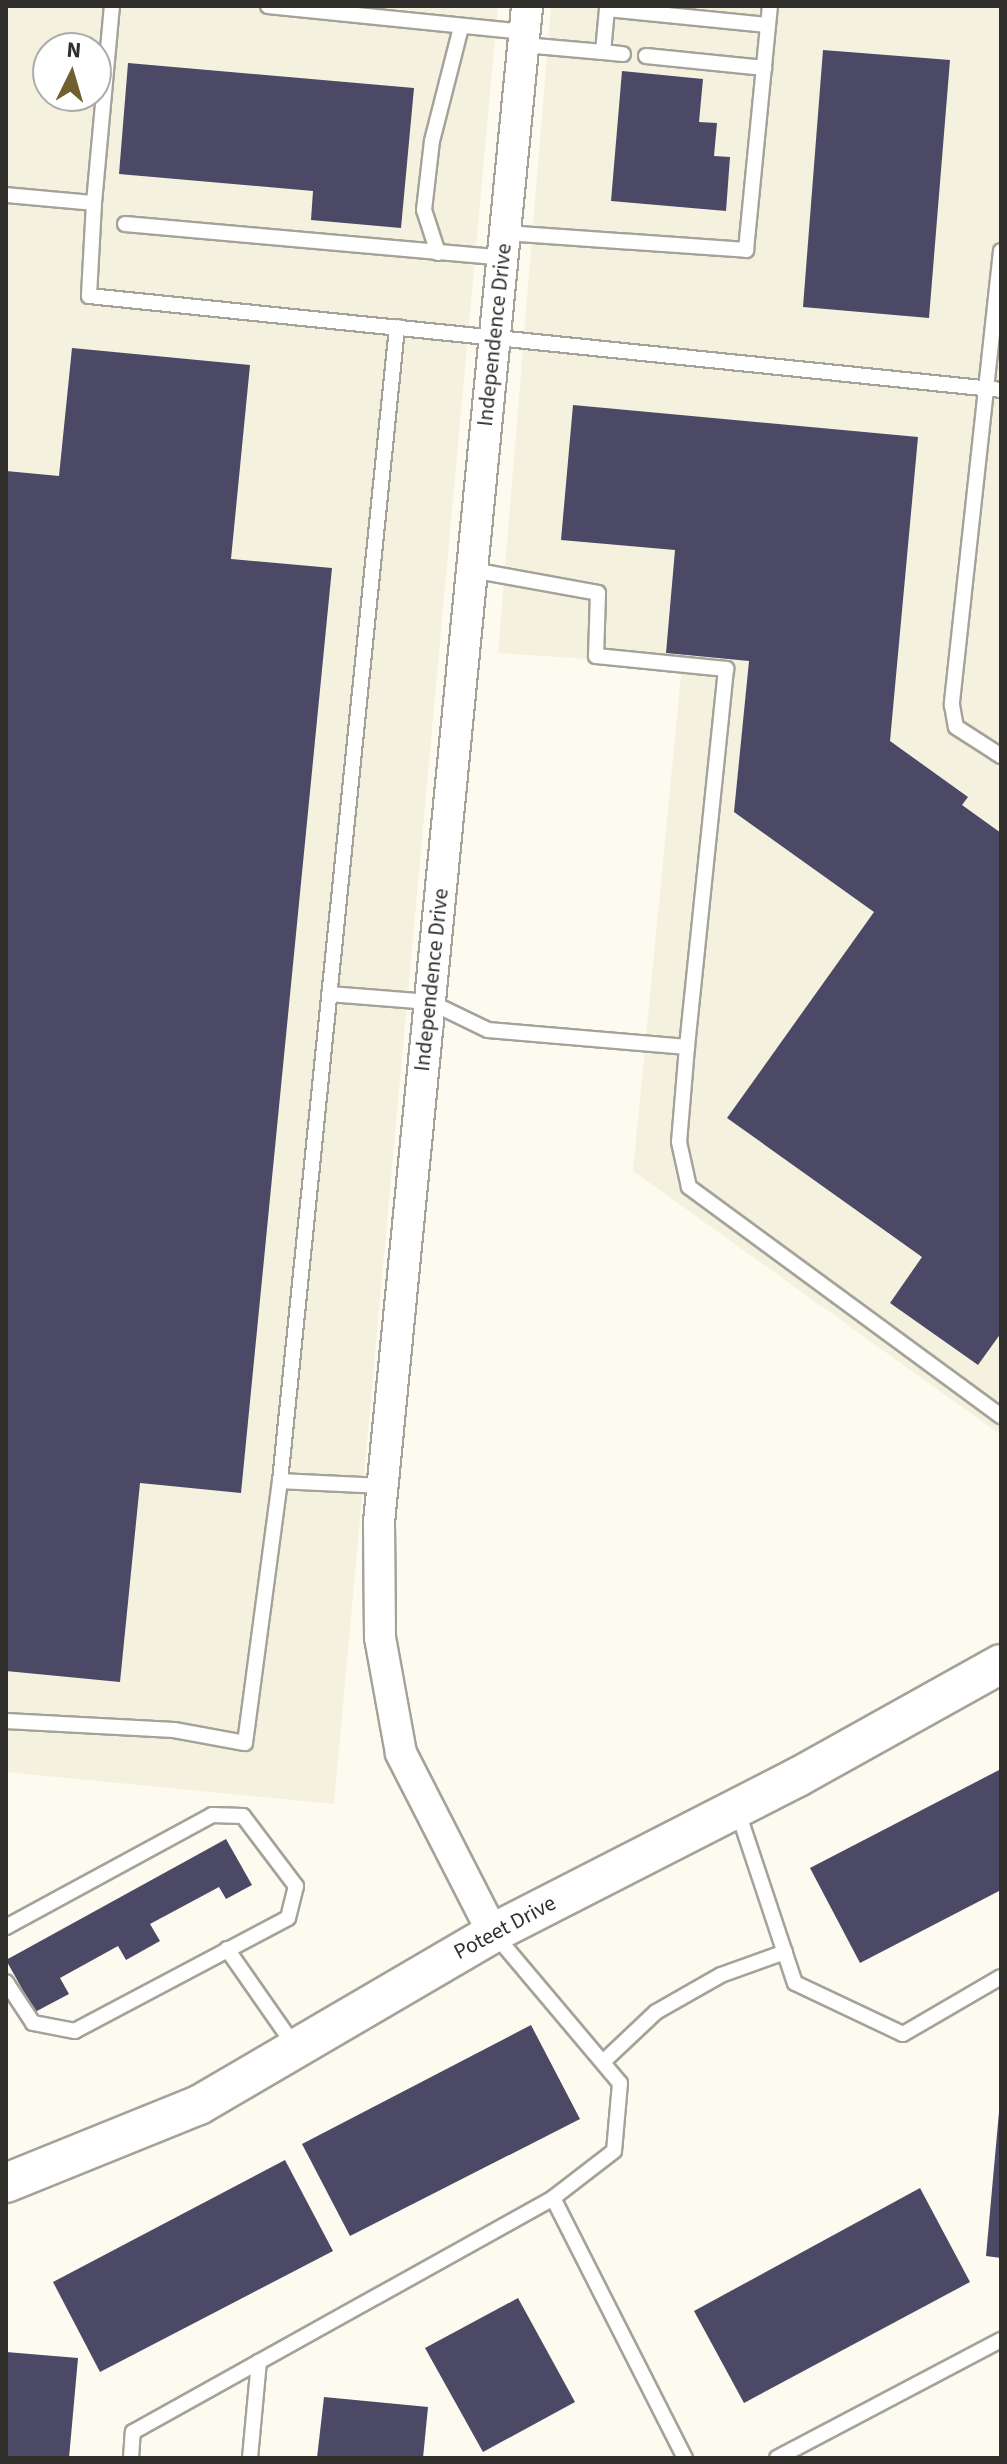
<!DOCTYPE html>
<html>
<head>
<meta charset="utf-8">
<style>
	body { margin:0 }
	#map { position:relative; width:1007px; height:2464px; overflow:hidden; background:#fdfbf0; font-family:"Source Sans 3",sans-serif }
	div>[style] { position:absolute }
	.built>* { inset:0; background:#f4f1df }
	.building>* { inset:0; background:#4c4966 }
	.roads { filter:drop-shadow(2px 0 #a5a399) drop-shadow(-2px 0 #a5a399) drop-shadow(0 2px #a5a399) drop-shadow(0 -2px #a5a399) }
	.service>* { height:14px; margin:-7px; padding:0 7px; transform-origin:7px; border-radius:7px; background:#fff }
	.minor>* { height:30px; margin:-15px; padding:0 15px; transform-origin:15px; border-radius:15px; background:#fff }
	.tertiary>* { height:38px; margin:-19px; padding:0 19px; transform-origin:19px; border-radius:19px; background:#fff }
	span { translate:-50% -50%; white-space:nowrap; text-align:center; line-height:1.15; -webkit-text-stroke:8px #fff; paint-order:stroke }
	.street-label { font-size:22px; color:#302f2b }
	.frame { position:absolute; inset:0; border:8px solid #302f2b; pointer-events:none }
	.north { position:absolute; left:32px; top:32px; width:80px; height:80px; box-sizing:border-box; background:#fff; border:2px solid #acacaa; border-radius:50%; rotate:5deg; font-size:22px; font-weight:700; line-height:32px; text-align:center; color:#302f2b }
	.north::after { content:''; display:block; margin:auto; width:28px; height:36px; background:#70602d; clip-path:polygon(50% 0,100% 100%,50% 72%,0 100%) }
</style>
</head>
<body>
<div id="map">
	<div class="built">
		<div style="clip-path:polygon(evenodd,6px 6px,498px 6px,334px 1804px,6px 1772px,6px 6px,48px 48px,96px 48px,96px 96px,48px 96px,48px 48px)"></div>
		<div style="clip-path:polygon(551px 6px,1001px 8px,1001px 1435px,633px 1171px,682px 665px,498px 653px)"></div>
	</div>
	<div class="building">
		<div style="clip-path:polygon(823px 50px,950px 60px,929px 318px,803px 307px)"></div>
		<div style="clip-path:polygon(128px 63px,414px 88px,401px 228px,311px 220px,313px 191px,119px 174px)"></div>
		<div style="clip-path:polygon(622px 71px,703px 79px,699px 122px,717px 123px,714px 156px,730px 157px,726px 211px,611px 201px)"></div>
		<div style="clip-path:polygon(72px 348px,250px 365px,231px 559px,332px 568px,241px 1493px,140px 1483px,120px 1682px,6px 1671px,6px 471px,59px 476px)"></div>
		<div style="clip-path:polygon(573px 405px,918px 437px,890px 741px,968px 797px,962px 805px,1001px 833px,1001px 1333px,978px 1365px,890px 1303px,922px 1257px,727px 1118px,874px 912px,734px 812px,749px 661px,666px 653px,675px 550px,561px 540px)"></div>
		<div style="clip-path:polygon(1001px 1769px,1001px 1890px,860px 1963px,810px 1868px)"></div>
		<div style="clip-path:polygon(226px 1839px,252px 1885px,226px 1899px,219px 1887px,150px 1924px,160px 1941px,126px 1960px,118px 1946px,60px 1978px,69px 1994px,35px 2012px,6px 1960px)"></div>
		<div style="clip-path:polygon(531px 2025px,580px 2119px,350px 2236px,302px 2144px)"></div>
		<div style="clip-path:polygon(999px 2112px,1001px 2112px,1001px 2258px,986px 2256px)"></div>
		<div style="clip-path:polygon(285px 2160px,333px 2251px,100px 2372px,53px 2282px)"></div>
		<div style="clip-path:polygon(920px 2188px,970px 2282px,744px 2403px,694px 2311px)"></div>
		<div style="clip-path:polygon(518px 2298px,575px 2402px,483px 2452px,425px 2348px)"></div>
		<div style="clip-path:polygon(6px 2352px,78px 2358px,69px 2458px,6px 2458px)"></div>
		<div style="clip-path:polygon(324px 2397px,428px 2407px,423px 2458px,317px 2458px)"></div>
	</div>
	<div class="roads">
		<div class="service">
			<div style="left:268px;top:6px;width:258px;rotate:5.8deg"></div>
			<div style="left:524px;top:45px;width:79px;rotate:5.1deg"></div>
			<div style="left:603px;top:52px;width:43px;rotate:-84.7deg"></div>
			<div style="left:607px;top:9px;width:161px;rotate:5.7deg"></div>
			<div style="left:603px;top:52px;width:20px;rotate:6deg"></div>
			<div style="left:646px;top:56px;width:119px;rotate:5.8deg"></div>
			<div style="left:6px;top:195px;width:88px;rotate:5.2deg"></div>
			<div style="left:94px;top:203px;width:198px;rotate:-84.8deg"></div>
			<div style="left:94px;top:203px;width:93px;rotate:93.1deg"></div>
			<div style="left:89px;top:296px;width:917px;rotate:5.88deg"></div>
			<div style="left:125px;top:224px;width:380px;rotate:5.1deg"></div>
			<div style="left:505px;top:233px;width:242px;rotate:4deg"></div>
			<div style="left:746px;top:250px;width:245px;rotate:-84.4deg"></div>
			<div style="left:1001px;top:251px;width:457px;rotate:96.2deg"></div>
			<div style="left:952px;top:705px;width:22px;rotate:80deg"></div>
			<div style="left:956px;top:727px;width:54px;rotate:32.8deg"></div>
			<div style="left:438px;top:253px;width:45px;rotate:-108deg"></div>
			<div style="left:424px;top:210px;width:69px;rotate:-83.4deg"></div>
			<div style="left:432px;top:141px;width:118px;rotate:-75.7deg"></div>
			<div style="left:472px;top:570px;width:128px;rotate:10.3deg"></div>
			<div style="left:598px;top:593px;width:63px;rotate:91.8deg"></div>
			<div style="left:596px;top:656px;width:131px;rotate:5.7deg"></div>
			<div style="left:726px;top:669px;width:380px;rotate:95.9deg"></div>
			<div style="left:329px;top:994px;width:101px;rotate:4.5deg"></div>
			<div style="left:430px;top:1002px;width:64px;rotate:25.8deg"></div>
			<div style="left:488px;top:1030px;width:200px;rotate:4.9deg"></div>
			<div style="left:687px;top:1047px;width:95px;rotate:94.8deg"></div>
			<div style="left:679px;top:1142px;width:46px;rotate:77.5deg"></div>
			<div style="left:689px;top:1187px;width:387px;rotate:36.3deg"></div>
			<div style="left:280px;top:1481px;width:1160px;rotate:-84.21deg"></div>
			<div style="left:6px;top:1721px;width:168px;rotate:3.1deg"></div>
			<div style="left:174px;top:1730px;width:72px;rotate:10.4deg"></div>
			<div style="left:245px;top:1743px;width:264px;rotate:-82.4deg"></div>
			<div style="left:280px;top:1481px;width:102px;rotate:2.8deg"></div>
			<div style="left:737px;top:1809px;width:183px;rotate:71.6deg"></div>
			<div style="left:795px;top:1983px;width:119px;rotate:25.3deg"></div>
			<div style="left:903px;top:2034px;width:113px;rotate:-30.2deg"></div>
			<div style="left:6px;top:1927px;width:234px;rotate:-28.5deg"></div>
			<div style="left:212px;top:1815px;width:31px;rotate:2deg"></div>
			<div style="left:243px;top:1816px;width:88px;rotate:52.9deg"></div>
			<div style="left:296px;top:1886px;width:33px;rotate:104deg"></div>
			<div style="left:288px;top:1918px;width:241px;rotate:152.1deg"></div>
			<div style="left:75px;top:2031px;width:43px;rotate:-169.2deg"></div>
			<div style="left:33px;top:2023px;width:49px;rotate:-123.4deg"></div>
			<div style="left:496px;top:1936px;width:192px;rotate:49.9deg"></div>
			<div style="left:620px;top:2083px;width:68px;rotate:95deg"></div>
			<div style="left:614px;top:2151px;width:77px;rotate:142.4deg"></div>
			<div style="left:227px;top:1949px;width:121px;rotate:55.1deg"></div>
			<div style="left:603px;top:2062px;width:73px;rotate:-43.3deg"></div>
			<div style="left:656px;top:2012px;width:75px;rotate:-29.6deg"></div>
			<div style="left:721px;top:1975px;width:68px;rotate:-19.8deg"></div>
			<div style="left:131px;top:2458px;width:26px;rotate:-86deg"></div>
			<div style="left:133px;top:2432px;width:481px;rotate:-29.1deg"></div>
			<div style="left:553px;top:2198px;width:292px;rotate:63.1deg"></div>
			<div style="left:250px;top:2458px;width:97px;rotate:-84.7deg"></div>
			<div style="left:777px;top:2458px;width:253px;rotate:-27.8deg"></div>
		</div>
		<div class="minor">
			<div style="left:493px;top:1933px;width:202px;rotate:-117.1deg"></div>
			<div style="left:401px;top:1753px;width:118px;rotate:-100.3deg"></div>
			<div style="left:380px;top:1637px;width:115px;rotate:-90.5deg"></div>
			<div style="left:379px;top:1522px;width:1523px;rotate:-84.42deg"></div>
		</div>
		<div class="tertiary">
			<div style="left:6px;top:2183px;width:208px;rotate:-22deg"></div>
			<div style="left:199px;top:2105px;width:341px;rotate:-30.3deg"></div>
			<div style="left:493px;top:1933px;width:343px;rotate:-27.1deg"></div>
			<div style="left:798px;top:1777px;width:232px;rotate:-29.1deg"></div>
		</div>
	</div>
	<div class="street-label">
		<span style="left:495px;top:335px;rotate:-84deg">Independence Drive</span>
		<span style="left:432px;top:980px;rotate:-84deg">Independence Drive</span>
		<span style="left:505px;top:1928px;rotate:-28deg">Poteet Drive</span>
	</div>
	<div class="frame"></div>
	<div class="north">N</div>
</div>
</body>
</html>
